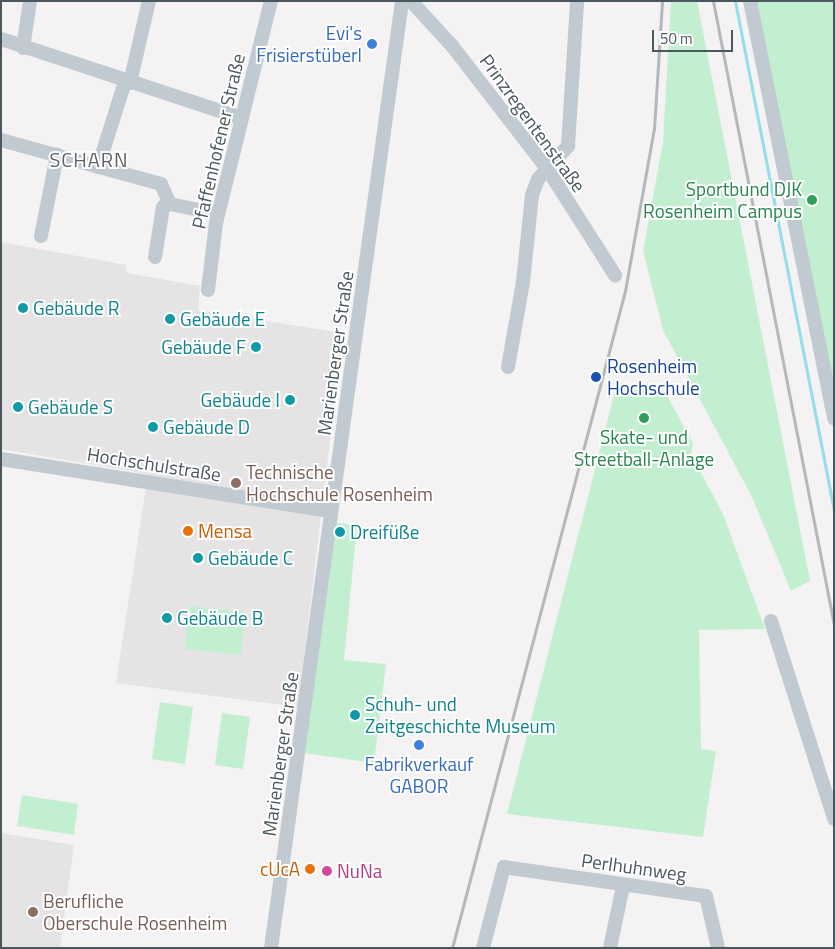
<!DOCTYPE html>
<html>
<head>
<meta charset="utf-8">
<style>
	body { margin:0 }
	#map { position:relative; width:835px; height:949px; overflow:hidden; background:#f4f2f2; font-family:"Titillium Web",sans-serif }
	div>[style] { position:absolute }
	.education>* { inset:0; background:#e5e3e4 }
	.green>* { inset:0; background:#c3efd1 }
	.stream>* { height:3px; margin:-1.5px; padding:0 1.5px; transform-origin:1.5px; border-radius:1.5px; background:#92dfeb }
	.minor>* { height:14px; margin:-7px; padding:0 7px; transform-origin:7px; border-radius:7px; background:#c1cad0 }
	.rail>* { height:3px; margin:-1.5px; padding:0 1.5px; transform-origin:1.5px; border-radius:1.5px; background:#b4b8bc }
	.dots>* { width:14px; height:14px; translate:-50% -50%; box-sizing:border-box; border:2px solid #fff; border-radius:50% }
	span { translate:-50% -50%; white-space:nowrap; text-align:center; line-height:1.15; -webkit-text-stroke:4px #fff; paint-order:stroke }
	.shop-label { font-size:19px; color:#366cbe }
	.right { translate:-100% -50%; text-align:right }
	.street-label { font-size:19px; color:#4a575f }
	.leisure-label { font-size:19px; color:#27864d }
	.culture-label { font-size:19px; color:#0d838f }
	.left { translate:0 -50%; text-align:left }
	.transit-label { font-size:19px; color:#164399 }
	.education-label { font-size:19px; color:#785e54 }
	.food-label { font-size:19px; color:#c56008 }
	.hotel-label { font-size:19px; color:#b23c85 }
	.neighbourhood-label { font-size:20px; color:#5f6367; letter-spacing:1px }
	.frame { position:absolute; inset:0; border:2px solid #4a575f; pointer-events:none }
	.scale { position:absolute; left:652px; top:30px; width:81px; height:22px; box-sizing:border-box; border:2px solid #4a575f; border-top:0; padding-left:6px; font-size:15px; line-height:18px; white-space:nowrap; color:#4a575f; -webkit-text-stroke:4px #fff; paint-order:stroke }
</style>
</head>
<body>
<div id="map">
	<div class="education">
		<div style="clip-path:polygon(1px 242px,126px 265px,127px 273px,200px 286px,198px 310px,343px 333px,298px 707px,116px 683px,148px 474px,1px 449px)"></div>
		<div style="clip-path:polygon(1px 833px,74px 845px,60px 948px,1px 948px)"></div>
	</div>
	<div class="green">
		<div style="clip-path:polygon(671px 1px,697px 1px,810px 581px,791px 591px,752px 497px,663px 330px,643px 251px,663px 142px)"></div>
		<div style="clip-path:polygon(750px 1px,834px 1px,834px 418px)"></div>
		<div style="clip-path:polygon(616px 387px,666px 394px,693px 443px,691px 454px,723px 514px,765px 629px,699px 630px,701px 749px,716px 751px,703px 837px,507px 814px)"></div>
		<div style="clip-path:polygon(337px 523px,357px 525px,344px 660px,386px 664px,374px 763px,304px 753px)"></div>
		<div style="clip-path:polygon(189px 606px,245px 612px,241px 655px,185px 649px)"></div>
		<div style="clip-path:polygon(160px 702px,193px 707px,185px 764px,152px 759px)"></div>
		<div style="clip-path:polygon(222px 713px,250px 717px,243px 769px,215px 765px)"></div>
		<div style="clip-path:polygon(22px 795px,78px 804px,74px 835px,17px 826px)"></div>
	</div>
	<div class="stream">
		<div style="left:735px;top:1px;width:520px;rotate:79.01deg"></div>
	</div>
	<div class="minor">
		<div style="left:411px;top:1px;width:62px;rotate:47.6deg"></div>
		<div style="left:453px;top:47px;width:155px;rotate:52.3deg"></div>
		<div style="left:548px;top:170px;width:125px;rotate:57.5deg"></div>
		<div style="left:750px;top:1px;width:426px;rotate:78.6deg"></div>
		<div style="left:1px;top:39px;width:253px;rotate:18.2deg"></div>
		<div style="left:23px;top:48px;width:48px;rotate:-81.5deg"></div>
		<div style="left:130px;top:83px;width:84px;rotate:-77deg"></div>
		<div style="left:1px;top:140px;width:166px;rotate:15.4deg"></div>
		<div style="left:161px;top:184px;width:22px;rotate:66deg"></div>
		<div style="left:170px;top:204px;width:49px;rotate:11.8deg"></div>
		<div style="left:98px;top:167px;width:89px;rotate:-72.4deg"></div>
		<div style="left:41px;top:236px;width:83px;rotate:-78.8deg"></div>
		<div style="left:155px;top:257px;width:51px;rotate:-80.9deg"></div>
		<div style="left:163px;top:207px;width:8px;rotate:-23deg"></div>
		<div style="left:208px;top:290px;width:67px;rotate:-83.2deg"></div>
		<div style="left:216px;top:223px;width:229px;rotate:-76.1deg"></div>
		<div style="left:508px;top:367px;width:86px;rotate:-80deg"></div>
		<div style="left:523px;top:282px;width:87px;rotate:-84.1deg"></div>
		<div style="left:532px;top:195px;width:17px;rotate:-69deg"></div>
		<div style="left:538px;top:179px;width:45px;rotate:-47.7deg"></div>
		<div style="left:568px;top:146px;width:145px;rotate:-86.4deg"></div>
		<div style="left:1px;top:459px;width:334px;rotate:9deg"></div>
		<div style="left:771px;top:621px;width:208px;rotate:72.3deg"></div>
		<div style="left:271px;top:948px;width:956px;rotate:-82.12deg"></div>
		<div style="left:483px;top:948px;width:84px;rotate:-75.5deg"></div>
		<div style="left:504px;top:867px;width:204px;rotate:8.2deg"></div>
		<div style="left:706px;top:896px;width:53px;rotate:77deg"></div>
		<div style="left:610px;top:948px;width:63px;rotate:-78.2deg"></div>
	</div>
	<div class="rail">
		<div style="left:713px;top:1px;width:636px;rotate:79.03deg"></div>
		<div style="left:452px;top:948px;width:679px;rotate:-75.25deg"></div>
		<div style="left:625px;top:291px;width:165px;rotate:-79.9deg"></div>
		<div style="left:654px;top:129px;width:128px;rotate:-86.4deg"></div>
	</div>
	<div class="dots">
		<div style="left:372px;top:44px;background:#3f7fe0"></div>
		<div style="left:812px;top:200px;background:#2e9e5b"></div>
		<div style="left:23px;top:308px;background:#0f9aa8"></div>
		<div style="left:170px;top:319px;background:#0f9aa8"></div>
		<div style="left:256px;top:347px;background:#0f9aa8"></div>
		<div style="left:596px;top:377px;background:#1a4fb4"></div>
		<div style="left:290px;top:400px;background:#0f9aa8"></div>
		<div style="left:18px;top:407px;background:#0f9aa8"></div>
		<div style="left:644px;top:418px;background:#2e9e5b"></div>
		<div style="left:153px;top:427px;background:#0f9aa8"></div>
		<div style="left:236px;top:483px;background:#8d6e63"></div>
		<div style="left:188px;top:531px;background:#e8710a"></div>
		<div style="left:340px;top:532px;background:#0f9aa8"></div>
		<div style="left:198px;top:558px;background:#0f9aa8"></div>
		<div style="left:167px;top:618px;background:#0f9aa8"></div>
		<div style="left:355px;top:715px;background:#0f9aa8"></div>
		<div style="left:419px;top:745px;background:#3f7fe0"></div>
		<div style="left:310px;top:869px;background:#e8710a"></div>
		<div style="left:327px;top:871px;background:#d1479c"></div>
		<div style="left:33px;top:912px;background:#8d6e63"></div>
	</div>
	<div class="shop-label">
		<span class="right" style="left:362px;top:44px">Evi's<br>Frisierstüberl</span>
		<span style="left:419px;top:775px">Fabrikverkauf<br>GABOR</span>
	</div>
	<div class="street-label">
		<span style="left:533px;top:123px;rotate:54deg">Prinzregentenstraße</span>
		<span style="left:218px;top:141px;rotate:-77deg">Pfaffenhofener Straße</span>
		<span style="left:335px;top:353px;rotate:-82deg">Marienberger Straße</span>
		<span style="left:154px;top:464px;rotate:9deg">Hochschulstraße</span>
		<span style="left:280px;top:754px;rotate:-82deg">Marienberger Straße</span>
		<span style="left:634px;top:867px;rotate:8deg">Perlhuhnweg</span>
	</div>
	<div class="leisure-label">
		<span class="right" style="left:802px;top:200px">Sportbund DJK<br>Rosenheim Campus</span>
		<span style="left:644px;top:448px">Skate- und<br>Streetball-Anlage</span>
	</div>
	<div class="culture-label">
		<span class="left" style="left:33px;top:308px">Gebäude R</span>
		<span class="left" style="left:180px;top:319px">Gebäude E</span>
		<span class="right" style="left:246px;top:347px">Gebäude F</span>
		<span class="right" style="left:280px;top:400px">Gebäude I</span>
		<span class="left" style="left:28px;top:407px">Gebäude S</span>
		<span class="left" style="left:163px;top:427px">Gebäude D</span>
		<span class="left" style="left:350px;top:532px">Dreifüße</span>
		<span class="left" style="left:208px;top:558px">Gebäude C</span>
		<span class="left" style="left:177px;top:618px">Gebäude B</span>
		<span class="left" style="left:365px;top:715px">Schuh- und<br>Zeitgeschichte Museum</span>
	</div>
	<div class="transit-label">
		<span class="left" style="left:607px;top:377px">Rosenheim<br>Hochschule</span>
	</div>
	<div class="education-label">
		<span class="left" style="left:246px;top:483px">Technische<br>Hochschule Rosenheim</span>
		<span class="left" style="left:43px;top:912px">Berufliche<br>Oberschule Rosenheim</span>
	</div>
	<div class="food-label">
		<span class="left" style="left:198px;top:531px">Mensa</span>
		<span class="right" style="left:300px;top:869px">cUcA</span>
	</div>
	<div class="hotel-label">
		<span class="left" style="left:337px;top:871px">NuNa</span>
	</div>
	<div class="neighbourhood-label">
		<span style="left:89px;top:159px">SCHARN</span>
	</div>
	<div class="frame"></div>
	<div class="scale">50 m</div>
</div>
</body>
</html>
